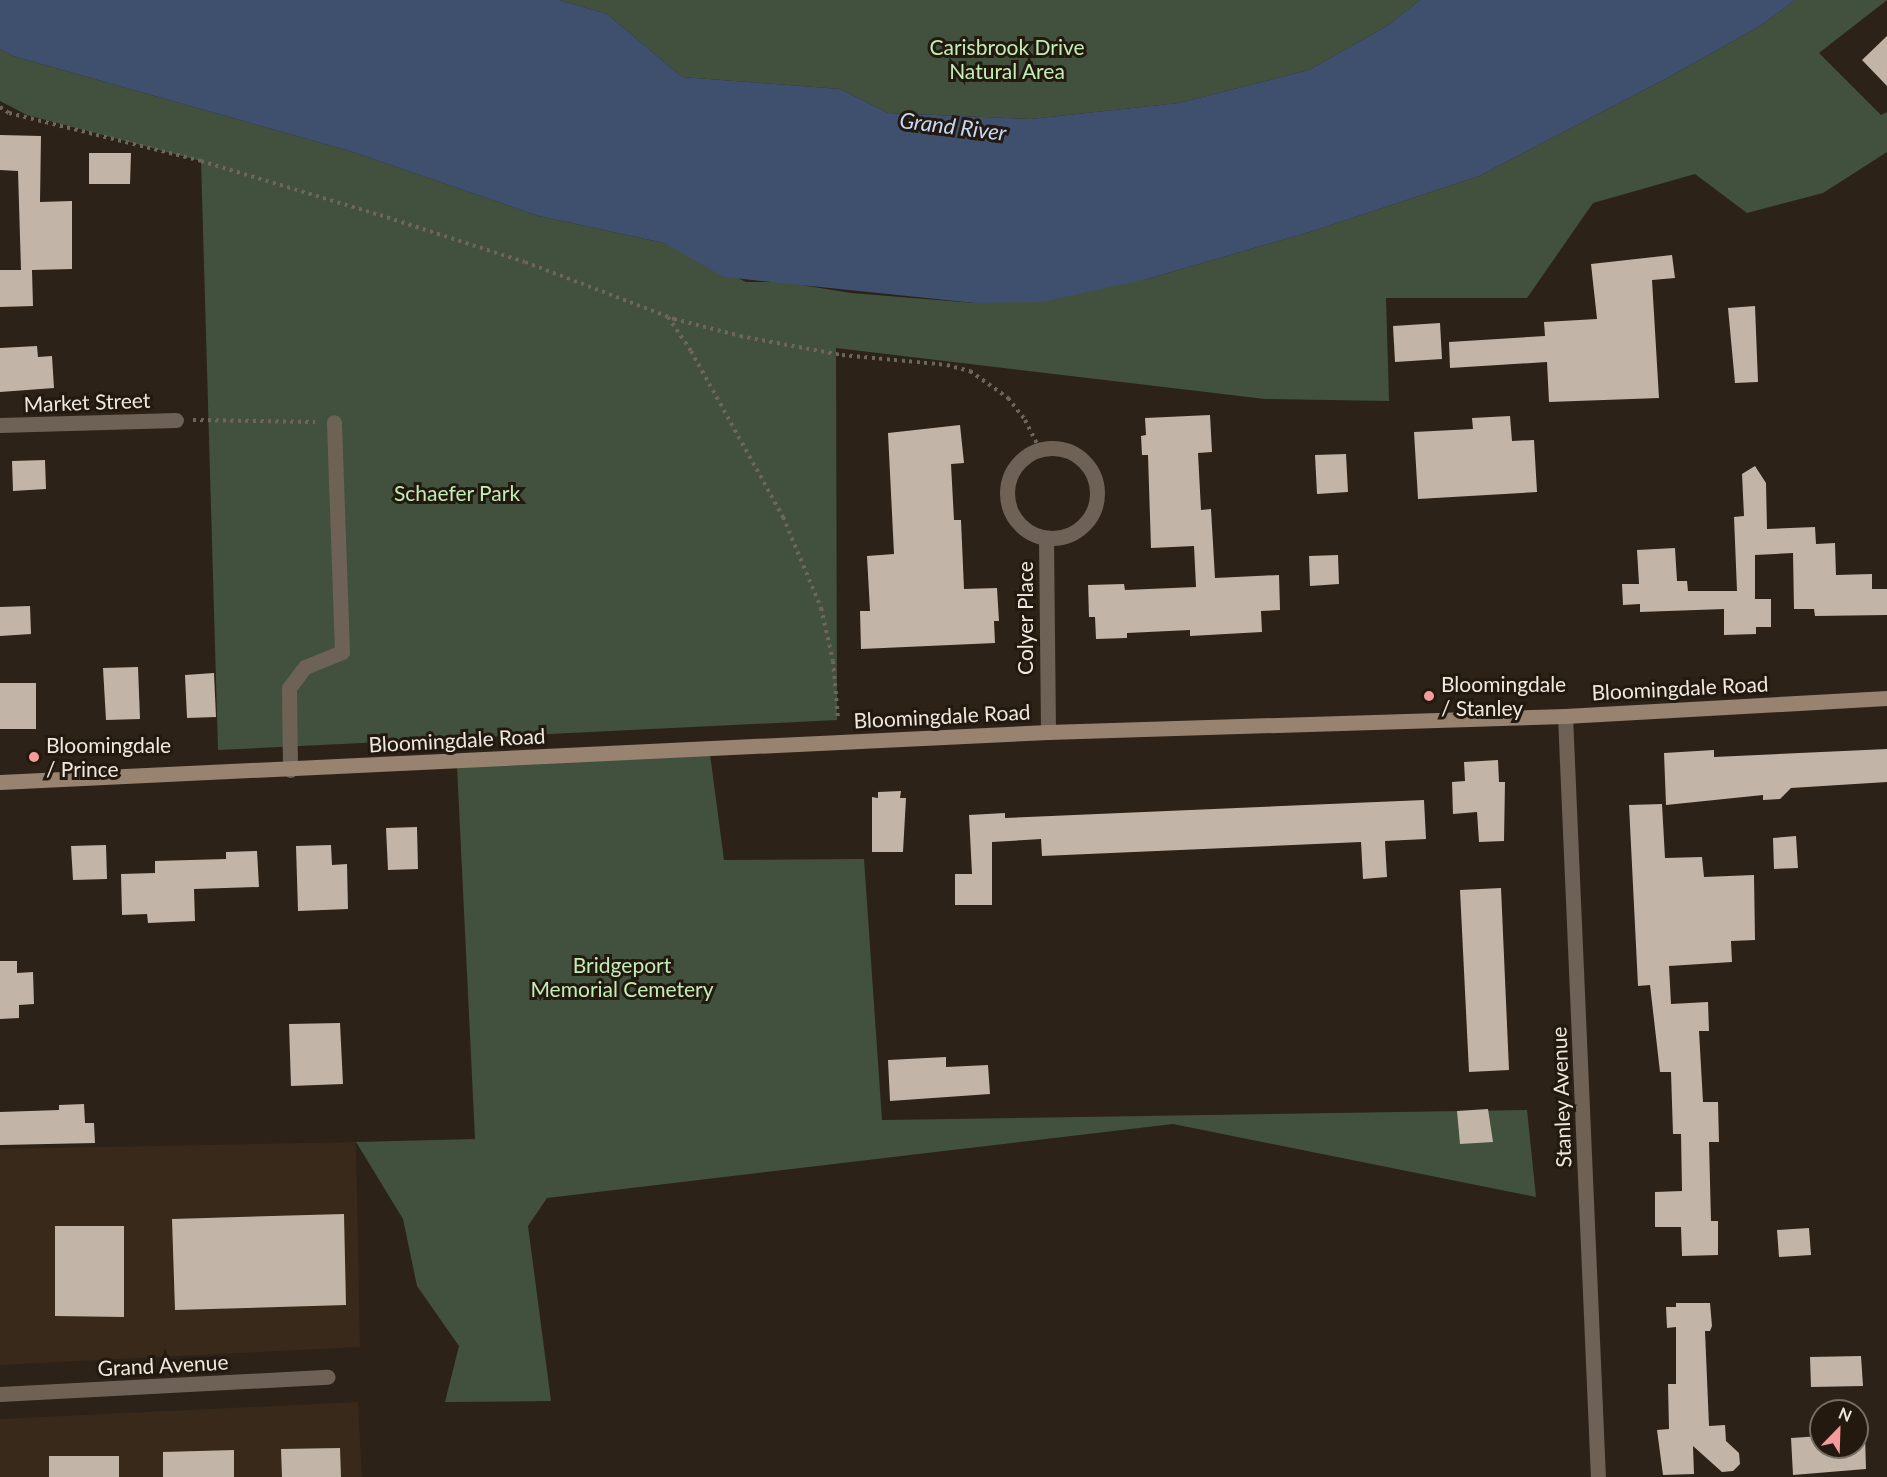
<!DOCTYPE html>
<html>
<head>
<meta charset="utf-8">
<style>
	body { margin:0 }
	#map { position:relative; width:1887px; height:1477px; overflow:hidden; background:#2d2218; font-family:Lato,sans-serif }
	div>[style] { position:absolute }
	.built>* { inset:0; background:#38291a }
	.green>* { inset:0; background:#41513d }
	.water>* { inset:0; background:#3f506f }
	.building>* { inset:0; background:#c2b5a7 }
	.path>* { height:4px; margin-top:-2px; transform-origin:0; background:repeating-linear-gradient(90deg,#6e655c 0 3px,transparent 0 7.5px) }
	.lane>* { height:15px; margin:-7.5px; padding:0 7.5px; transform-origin:7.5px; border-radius:7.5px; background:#6e6155 }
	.street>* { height:15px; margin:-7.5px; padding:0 7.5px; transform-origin:7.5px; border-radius:7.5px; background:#6e6155 }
	.street>.ring { margin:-7.5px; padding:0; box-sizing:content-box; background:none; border:15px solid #6e6155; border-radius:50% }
	.secondary>* { height:15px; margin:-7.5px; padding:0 7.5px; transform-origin:7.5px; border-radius:7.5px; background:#97836f }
	.dots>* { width:16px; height:16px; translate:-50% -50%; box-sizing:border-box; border:3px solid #23190f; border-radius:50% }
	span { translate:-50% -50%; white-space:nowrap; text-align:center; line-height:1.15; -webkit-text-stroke:6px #23190f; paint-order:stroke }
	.park-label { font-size:21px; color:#c1eeb7 }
	.street-label { font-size:21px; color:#efe8e1 }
	.poi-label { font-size:21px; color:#efe8e1 }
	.left { translate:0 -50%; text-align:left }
	.water-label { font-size:22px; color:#c5d8fa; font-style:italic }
	.north { position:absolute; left:1809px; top:1399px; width:60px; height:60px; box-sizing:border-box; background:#23190f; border:2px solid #756c63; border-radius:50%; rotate:23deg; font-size:16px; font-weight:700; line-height:24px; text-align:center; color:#efe8e1 }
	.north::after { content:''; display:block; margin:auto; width:21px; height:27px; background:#f59b9b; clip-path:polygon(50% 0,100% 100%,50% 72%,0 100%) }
</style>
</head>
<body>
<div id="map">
	<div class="built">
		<div style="clip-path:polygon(356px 1142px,360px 1347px,0 1365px,0 1149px)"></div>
		<div style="clip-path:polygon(358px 1402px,362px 1477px,0 1477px,0 1419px)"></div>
	</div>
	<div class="green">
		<div style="clip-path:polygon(559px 0,1420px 0,1387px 26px,1309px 70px,1179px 103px,1031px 119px,888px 113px,840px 89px,682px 77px,607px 14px)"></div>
		<div style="clip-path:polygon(1795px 0,1887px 0,1819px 53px,1881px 115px,1887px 112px,1887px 152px,1823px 193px,1747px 213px,1695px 174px,1593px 203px,1527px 298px,1386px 298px,1389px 401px,1265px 399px,836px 348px,837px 720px,218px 750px,201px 161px,27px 115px,0 101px,0 49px,13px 56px,350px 151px,539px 216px,664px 243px,746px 282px,783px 282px,851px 293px,975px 303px,1147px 279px,1313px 231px,1479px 176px,1669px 77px,1760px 26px)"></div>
		<div style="clip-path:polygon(710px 754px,724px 860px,864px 859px,882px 1120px,1527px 1110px,1536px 1197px,1173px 1124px,547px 1198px,528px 1226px,551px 1401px,445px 1402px,459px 1346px,417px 1286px,403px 1219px,356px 1142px,475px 1139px,457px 766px)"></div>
	</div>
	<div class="water">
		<div style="clip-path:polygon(0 0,559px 0,607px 14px,682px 77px,840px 89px,888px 113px,1031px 119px,1179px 103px,1309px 70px,1387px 26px,1420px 0,1795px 0,1760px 26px,1669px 77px,1479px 176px,1313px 231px,1147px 279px,1042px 302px,975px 303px,724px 277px,664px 243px,539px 216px,350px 151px,13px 56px,0 49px)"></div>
	</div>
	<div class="building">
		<div style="clip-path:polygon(1887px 36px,1887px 86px,1862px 60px)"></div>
		<div style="clip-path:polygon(0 135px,41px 136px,40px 202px,72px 201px,72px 269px,32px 270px,33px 306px,0 307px,0 270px,21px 270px,18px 171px,0 170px)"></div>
		<div style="clip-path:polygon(89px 153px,131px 153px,130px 184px,89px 184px)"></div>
		<div style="clip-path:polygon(1672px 255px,1675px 278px,1652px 280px,1659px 398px,1549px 402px,1547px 362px,1450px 368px,1449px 342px,1545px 336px,1544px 322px,1597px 319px,1591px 264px)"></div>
		<div style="clip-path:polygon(1755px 306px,1758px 382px,1735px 383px,1728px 308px)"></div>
		<div style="clip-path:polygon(1440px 323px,1442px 359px,1395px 362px,1393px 326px)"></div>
		<div style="clip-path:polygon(37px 346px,38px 357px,52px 356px,54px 388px,0 392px,0 348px)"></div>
		<div style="clip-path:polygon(1210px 415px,1212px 452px,1198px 453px,1201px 510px,1211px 509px,1215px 578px,1279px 575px,1280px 610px,1261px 611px,1262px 632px,1190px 636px,1190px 630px,1127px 633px,1127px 638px,1096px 639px,1095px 617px,1089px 617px,1088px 585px,1124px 584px,1125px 590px,1196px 587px,1194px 546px,1151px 548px,1148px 455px,1142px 455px,1141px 436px,1146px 435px,1145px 418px)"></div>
		<div style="clip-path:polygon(1510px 416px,1512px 441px,1534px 440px,1537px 492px,1418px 499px,1414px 432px,1473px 429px,1472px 418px)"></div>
		<div style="clip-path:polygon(960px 425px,964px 463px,951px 464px,954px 520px,961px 520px,964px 589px,997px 588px,999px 621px,994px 621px,995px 643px,861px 649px,860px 611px,870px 611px,867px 556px,894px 554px,888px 433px)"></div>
		<div style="clip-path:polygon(1346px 454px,1348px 492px,1317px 494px,1315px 455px)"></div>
		<div style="clip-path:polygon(45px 460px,46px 489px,13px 491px,12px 461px)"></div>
		<div style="clip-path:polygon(1755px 466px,1766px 483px,1767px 529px,1815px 527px,1816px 544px,1835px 543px,1836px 575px,1872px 574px,1872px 589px,1887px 589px,1887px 615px,1815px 616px,1814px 609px,1794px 609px,1793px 553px,1755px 555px,1755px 599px,1771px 599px,1771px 627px,1756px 627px,1756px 634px,1724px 635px,1724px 609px,1640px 612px,1640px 604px,1623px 605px,1622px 584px,1639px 584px,1637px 550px,1675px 548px,1677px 581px,1687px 581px,1688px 591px,1737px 591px,1734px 517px,1744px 516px,1742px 474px)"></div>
		<div style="clip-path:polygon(1338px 555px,1339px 584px,1310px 586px,1309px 556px)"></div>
		<div style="clip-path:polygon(30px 606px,31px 634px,0 636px,0 607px)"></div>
		<div style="clip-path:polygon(138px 667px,140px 719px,106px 720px,103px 668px)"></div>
		<div style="clip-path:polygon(214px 673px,216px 717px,187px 718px,185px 675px)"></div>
		<div style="clip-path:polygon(0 683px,36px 683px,36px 729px,0 729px)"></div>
		<div style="clip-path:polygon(1887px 749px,1887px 782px,1791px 788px,1780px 799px,1763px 800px,1763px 795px,1666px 805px,1664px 753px,1714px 750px,1714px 757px)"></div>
		<div style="clip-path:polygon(1498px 760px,1499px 782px,1505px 782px,1504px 841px,1479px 842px,1477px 812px,1453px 814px,1452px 782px,1465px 781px,1464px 762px)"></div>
		<div style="clip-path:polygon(901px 791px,900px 798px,906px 798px,903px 852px,872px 852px,872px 797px,878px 798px,878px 792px)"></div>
		<div style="clip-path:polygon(1424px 800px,1426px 839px,1385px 841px,1387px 877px,1363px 879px,1361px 842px,1042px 856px,1041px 839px,992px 842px,992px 905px,955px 905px,955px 874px,972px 874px,969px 815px,1005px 813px,1005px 818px)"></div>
		<div style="clip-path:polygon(1662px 804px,1665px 858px,1702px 857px,1704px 877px,1754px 875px,1755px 940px,1731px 941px,1732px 962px,1669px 966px,1671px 1004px,1708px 1002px,1709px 1031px,1699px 1031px,1703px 1102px,1718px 1102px,1719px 1142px,1709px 1142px,1711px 1221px,1718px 1221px,1718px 1255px,1682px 1256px,1681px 1227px,1655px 1227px,1655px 1192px,1682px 1191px,1681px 1134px,1673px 1134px,1671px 1072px,1660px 1072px,1650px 985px,1638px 986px,1629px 805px)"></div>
		<div style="clip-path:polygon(417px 827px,418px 869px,388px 870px,386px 828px)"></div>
		<div style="clip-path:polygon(1796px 836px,1798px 868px,1774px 869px,1773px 838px)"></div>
		<div style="clip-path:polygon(106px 845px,107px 879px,73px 880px,71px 846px)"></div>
		<div style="clip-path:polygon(331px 845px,332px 865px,347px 864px,348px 909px,298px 911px,296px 846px)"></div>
		<div style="clip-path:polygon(257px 851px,259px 887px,194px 889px,195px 921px,148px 923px,147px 914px,122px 915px,121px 874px,155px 873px,155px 861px,226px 859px,226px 852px)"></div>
		<div style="clip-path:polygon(1501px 888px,1509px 1070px,1469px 1072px,1460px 890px)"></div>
		<div style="clip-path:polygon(0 961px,17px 961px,17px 973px,33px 972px,34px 1004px,19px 1005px,19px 1018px,0 1019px)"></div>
		<div style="clip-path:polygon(340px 1023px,343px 1084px,291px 1086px,289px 1024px)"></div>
		<div style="clip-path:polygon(946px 1057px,946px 1067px,988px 1065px,990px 1094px,890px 1101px,888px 1060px)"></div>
		<div style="clip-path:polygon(84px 1104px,85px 1123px,94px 1123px,95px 1143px,0 1145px,0 1112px,59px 1110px,59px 1105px)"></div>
		<div style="clip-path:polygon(1488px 1109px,1493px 1142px,1460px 1144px,1457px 1111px)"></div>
		<div style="clip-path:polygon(344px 1214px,346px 1305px,175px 1310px,172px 1219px)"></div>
		<div style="clip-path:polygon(55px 1226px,124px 1226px,124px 1317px,55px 1316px)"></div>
		<div style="clip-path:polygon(1809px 1228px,1811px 1255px,1779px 1257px,1777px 1230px)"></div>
		<div style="clip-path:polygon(1676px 1303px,1710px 1303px,1712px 1326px,1710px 1331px,1705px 1331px,1709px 1426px,1725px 1425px,1726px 1441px,1739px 1453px,1740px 1464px,1733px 1471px,1722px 1472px,1693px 1446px,1694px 1474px,1663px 1475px,1657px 1430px,1669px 1429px,1668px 1384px,1676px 1384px,1676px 1327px,1667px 1328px,1666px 1307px,1676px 1307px)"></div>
		<div style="clip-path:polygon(1861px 1356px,1863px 1386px,1811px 1387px,1810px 1357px)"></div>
		<div style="clip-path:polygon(1865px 1434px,1866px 1469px,1793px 1475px,1791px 1438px,1821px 1436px,1821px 1447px,1857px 1447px,1857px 1435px)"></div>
		<div style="clip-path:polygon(340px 1448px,341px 1477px,282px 1477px,281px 1449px)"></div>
		<div style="clip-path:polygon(234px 1450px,234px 1477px,163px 1477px,163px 1452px)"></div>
		<div style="clip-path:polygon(49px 1456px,119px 1456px,119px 1477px,49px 1477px)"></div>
	</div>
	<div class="path">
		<div style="left:0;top:107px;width:11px;rotate:34deg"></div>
		<div style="left:9px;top:113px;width:198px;rotate:14deg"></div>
		<div style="left:201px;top:161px;width:187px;rotate:16.8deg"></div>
		<div style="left:380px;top:215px;width:152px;rotate:18deg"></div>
		<div style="left:525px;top:262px;width:160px;rotate:20.9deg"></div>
		<div style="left:674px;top:319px;width:68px;rotate:14.4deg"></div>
		<div style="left:740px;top:336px;width:104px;rotate:10.6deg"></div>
		<div style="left:842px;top:355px;width:105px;rotate:5.4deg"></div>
		<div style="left:947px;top:365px;width:24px;rotate:15deg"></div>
		<div style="left:970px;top:371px;width:47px;rotate:35.4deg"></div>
		<div style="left:1008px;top:398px;width:28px;rotate:52deg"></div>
		<div style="left:1025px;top:420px;width:34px;rotate:63deg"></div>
		<div style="left:668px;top:317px;width:41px;rotate:55.9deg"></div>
		<div style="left:691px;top:351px;width:190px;rotate:61deg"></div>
		<div style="left:783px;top:517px;width:99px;rotate:67.3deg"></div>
		<div style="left:821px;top:608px;width:54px;rotate:77.2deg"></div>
		<div style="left:833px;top:661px;width:57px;rotate:85deg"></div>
		<div style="left:193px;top:420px;width:122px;rotate:0.9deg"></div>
	</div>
	<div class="lane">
		<div style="left:290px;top:770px;width:82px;rotate:-90.7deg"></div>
		<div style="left:289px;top:688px;width:26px;rotate:-53deg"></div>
		<div style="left:305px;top:667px;width:40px;rotate:-22deg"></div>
		<div style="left:342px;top:652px;width:230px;rotate:-92deg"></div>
	</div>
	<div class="street">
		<div style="left:0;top:425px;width:176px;rotate:-1.6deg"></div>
		<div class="ring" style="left:1007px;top:448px;width:75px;height:75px"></div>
		<div style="left:1046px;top:539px;width:193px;rotate:89.4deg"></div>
		<div style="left:1565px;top:716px;width:762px;rotate:87.52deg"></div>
		<div style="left:0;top:1394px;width:328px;rotate:-3deg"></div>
	</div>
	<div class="secondary">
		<div style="left:0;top:782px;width:1049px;rotate:-2.73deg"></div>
		<div style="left:1048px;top:732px;width:517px;rotate:-1.77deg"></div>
		<div style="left:1565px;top:716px;width:323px;rotate:-3.2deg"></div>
	</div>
	<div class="dots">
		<div style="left:1429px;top:696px;background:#f59b9b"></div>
		<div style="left:34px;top:757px;background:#f59b9b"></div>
	</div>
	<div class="park-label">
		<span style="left:1007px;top:59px">Carisbrook Drive<br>Natural Area</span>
		<span style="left:457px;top:493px">Schaefer Park</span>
		<span style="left:622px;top:977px">Bridgeport<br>Memorial Cemetery</span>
	</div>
	<div class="street-label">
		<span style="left:87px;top:402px;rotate:-2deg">Market Street</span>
		<span style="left:1025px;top:618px;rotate:-90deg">Colyer Place</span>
		<span style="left:1680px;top:688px;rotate:-3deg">Bloomingdale Road</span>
		<span style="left:942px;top:716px;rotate:-3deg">Bloomingdale Road</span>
		<span style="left:457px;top:740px;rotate:-3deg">Bloomingdale Road</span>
		<span style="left:1561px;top:1097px;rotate:-92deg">Stanley Avenue</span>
		<span style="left:163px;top:1365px;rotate:-3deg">Grand Avenue</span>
	</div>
	<div class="poi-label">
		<span class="left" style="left:1441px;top:696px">Bloomingdale<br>/ Stanley</span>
		<span class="left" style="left:46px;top:757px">Bloomingdale<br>/ Prince</span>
	</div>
	<div class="water-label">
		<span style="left:953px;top:126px;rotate:7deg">Grand River</span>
	</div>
	<div class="north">N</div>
</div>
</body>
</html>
